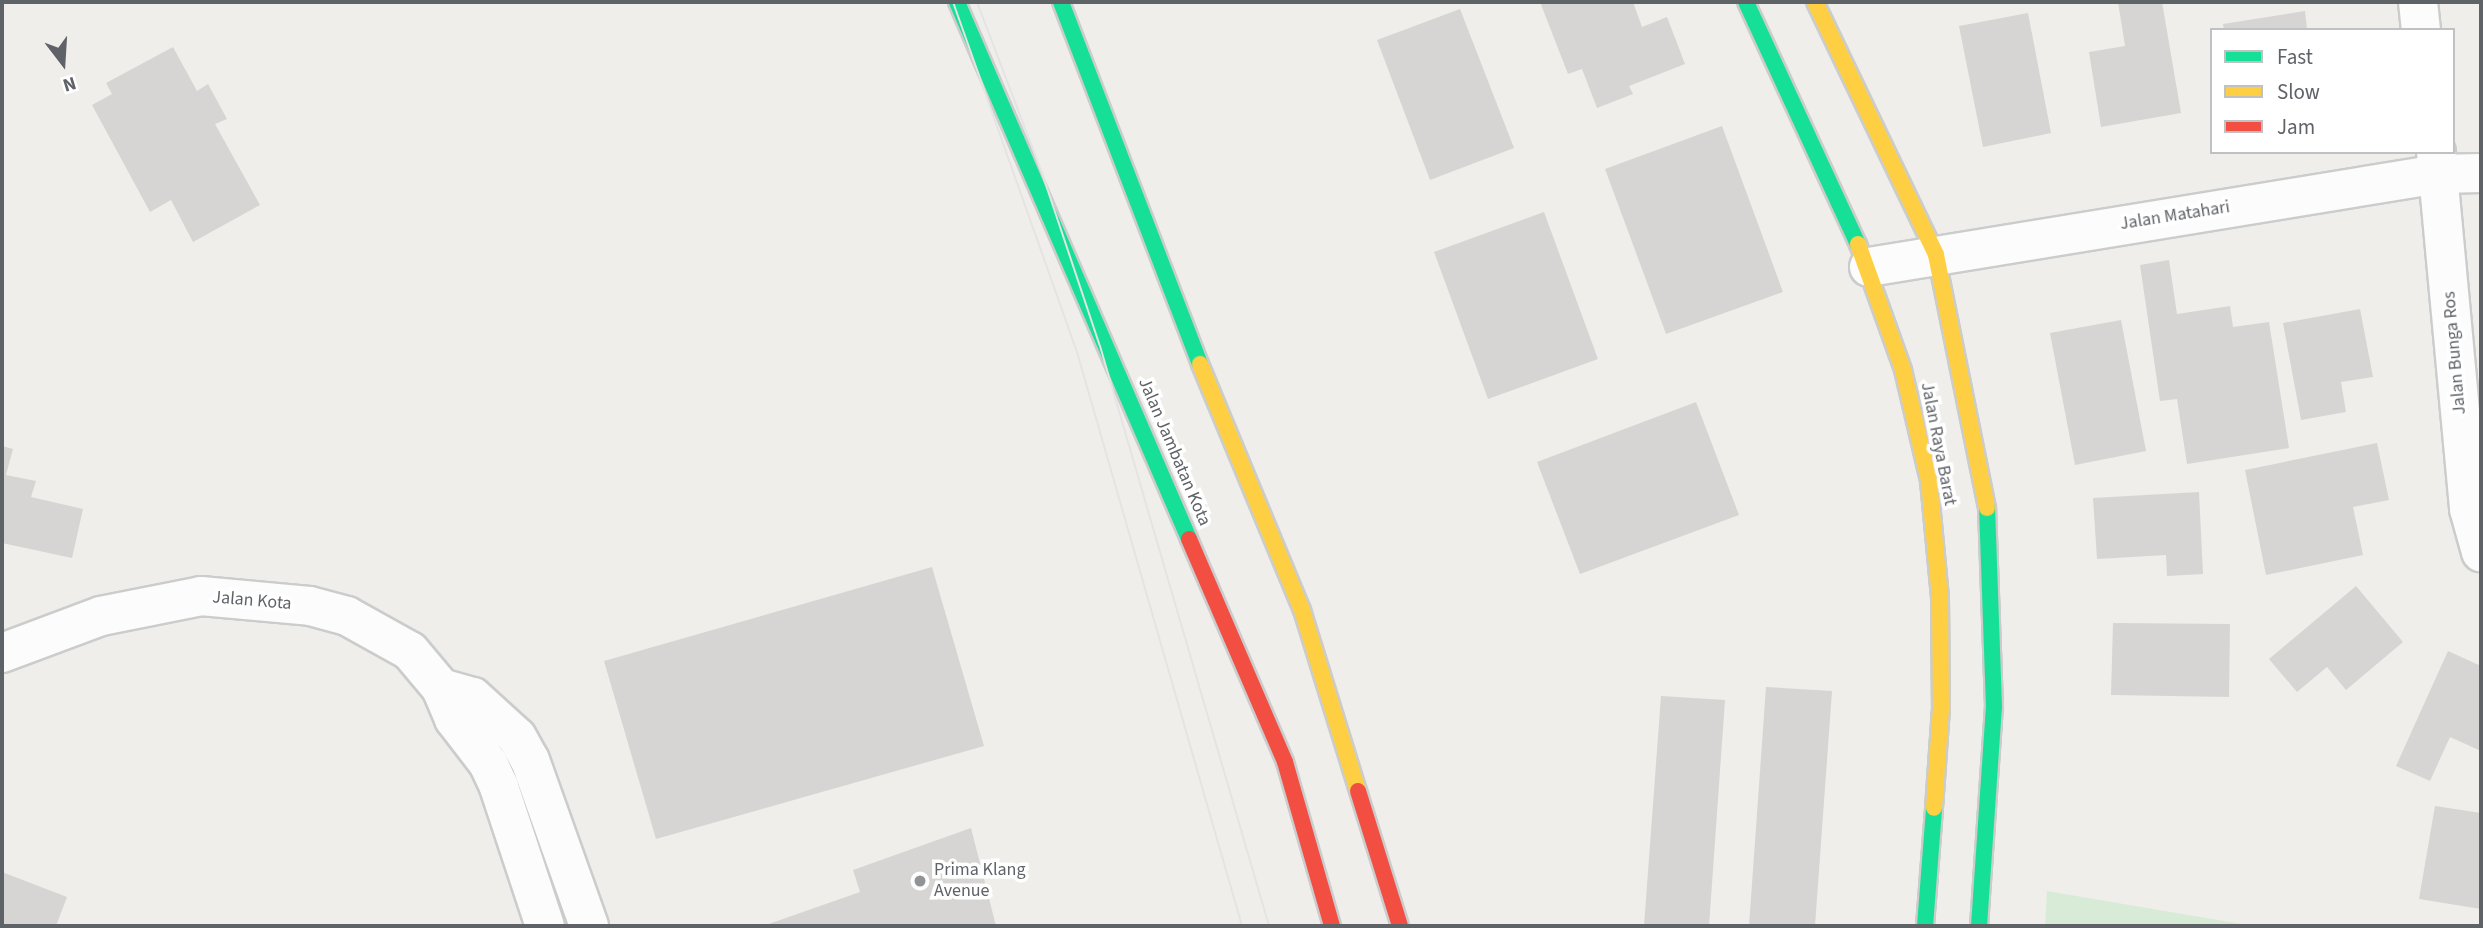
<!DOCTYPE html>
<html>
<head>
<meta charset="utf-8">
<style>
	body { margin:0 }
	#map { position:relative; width:2483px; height:928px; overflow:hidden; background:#efeeea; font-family:"Source Sans 3",sans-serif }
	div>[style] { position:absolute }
	.green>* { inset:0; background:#d8ebd6 }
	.building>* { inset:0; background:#d6d5d3 }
	.roads { filter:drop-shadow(2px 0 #cbcccc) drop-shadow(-2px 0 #cbcccc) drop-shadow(0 2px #cbcccc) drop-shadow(0 -2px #cbcccc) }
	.street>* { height:38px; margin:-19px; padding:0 19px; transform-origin:19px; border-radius:19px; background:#fdfcfc }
	.fast>* { height:16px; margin:-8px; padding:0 8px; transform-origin:8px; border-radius:8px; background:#16e098 }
	.slow>* { height:16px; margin:-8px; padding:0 8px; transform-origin:8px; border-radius:8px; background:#ffcf43 }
	.jam>* { height:16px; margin:-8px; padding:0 8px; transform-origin:8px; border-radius:8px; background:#f24e42 }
	.tram>* { height:2px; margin:-1px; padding:0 1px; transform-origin:1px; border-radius:1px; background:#e4e4e4 }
	.dots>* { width:19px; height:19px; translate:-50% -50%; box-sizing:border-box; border:4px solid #fff; border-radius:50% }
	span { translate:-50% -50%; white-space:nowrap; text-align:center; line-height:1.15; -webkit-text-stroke:7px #fff; paint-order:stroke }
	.street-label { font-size:18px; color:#5f6368 }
	.poi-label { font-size:18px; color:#5f6368 }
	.left { translate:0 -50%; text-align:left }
	.frame { position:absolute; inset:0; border:4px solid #5f6368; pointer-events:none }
	.legend { position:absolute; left:2210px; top:28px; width:245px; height:126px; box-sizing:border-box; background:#fff; border:2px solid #bfc1c3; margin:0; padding:9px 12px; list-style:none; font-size:21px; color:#5f6368 }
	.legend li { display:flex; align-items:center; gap:14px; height:35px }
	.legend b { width:35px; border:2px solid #bfc1c3 }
	.north { position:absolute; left:28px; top:28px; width:70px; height:70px; -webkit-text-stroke:5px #fff; paint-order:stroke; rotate:163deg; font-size:19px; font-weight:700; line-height:28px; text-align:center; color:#5f6368 }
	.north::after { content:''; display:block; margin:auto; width:24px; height:32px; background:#5f6368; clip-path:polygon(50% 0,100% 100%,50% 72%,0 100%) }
</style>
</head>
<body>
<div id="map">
	<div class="green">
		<div style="clip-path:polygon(2047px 891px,2253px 926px,2045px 926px)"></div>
	</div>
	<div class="building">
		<div style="clip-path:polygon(1540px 2px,1633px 2px,1642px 27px,1667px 17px,1685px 64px,1629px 86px,1633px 94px,1597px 108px,1582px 69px,1568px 74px)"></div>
		<div style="clip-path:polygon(2118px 2px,2162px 2px,2181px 113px,2101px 127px,2089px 52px,2125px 46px)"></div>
		<div style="clip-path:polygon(1460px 9px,1514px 148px,1430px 180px,1377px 40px)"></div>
		<div style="clip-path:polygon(2305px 11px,2307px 30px,2224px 30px,2223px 24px)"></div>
		<div style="clip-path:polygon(2028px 13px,2051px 133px,1983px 147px,1959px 26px)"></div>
		<div style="clip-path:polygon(173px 47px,197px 91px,208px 84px,227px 119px,215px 124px,260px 205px,193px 242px,171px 200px,150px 212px,92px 105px,112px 94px,106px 83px)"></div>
		<div style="clip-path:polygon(1722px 126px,1783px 292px,1666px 334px,1605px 169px)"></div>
		<div style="clip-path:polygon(1544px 212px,1598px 359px,1488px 399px,1434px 252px)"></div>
		<div style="clip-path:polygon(2169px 260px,2177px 314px,2230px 306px,2233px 327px,2269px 322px,2289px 448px,2187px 464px,2177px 399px,2160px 401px,2140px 265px)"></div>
		<div style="clip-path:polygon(2360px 309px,2373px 377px,2341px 382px,2346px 412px,2301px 420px,2283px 323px)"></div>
		<div style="clip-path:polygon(2121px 320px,2146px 451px,2075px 465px,2050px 333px)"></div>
		<div style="clip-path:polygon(1696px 402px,1739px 515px,1580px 574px,1537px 462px)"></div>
		<div style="clip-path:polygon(2377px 443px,2389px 500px,2353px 507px,2363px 555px,2266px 575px,2245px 470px)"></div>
		<div style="clip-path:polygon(2px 446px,13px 449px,6px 475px,36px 481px,31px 497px,83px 509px,72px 558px,2px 543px)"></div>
		<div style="clip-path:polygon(2199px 492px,2203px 574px,2167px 576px,2166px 555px,2097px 559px,2093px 498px)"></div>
		<div style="clip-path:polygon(932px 567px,984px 746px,656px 839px,604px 661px)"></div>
		<div style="clip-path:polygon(2356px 586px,2403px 642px,2346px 690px,2327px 667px,2297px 692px,2269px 659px)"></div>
		<div style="clip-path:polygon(2113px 623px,2230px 624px,2229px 697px,2111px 695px)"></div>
		<div style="clip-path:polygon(2448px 651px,2481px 666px,2481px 751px,2450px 737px,2430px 781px,2396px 766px)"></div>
		<div style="clip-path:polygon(1766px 687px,1832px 691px,1815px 926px,1749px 926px)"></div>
		<div style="clip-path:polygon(1661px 696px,1725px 700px,1709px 926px,1644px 926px)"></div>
		<div style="clip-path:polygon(2435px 806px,2481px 813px,2481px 909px,2419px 899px)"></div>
		<div style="clip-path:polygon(971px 828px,996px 926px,763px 926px,860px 892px,853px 870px)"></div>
		<div style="clip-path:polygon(2px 872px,67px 897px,56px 926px,2px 926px)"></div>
	</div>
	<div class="roads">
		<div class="street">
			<div style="left:2418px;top:2px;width:28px;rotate:84deg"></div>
			<div style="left:2436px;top:152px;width:359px;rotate:84.7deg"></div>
			<div style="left:2469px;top:509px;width:45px;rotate:74.4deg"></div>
			<div style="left:1869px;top:267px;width:577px;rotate:-9.28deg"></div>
			<div style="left:2438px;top:174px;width:43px;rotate:-1.3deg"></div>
			<div style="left:2px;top:653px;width:106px;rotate:-20.5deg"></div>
			<div style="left:101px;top:616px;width:102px;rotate:-11.3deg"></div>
			<div style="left:201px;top:596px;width:109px;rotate:5.2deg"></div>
			<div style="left:310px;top:606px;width:38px;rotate:15deg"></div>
			<div style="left:347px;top:616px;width:72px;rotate:29.1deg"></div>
			<div style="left:410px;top:651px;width:48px;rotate:50deg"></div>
			<div style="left:441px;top:688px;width:34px;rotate:67deg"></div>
			<div style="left:454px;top:719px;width:56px;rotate:52.3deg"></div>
			<div style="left:488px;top:763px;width:26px;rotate:65deg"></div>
			<div style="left:499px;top:787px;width:146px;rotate:71.7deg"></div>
			<div style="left:441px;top:688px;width:33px;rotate:16deg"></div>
			<div style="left:473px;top:697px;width:59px;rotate:42.3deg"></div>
			<div style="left:517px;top:737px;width:26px;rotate:61deg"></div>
			<div style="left:530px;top:760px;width:176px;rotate:70.4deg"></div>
		</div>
		<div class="fast">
			<div style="left:957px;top:2px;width:585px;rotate:66.63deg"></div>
			<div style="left:1061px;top:2px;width:388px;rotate:69deg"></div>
			<div style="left:1746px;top:2px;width:267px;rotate:65.2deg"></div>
			<div style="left:1925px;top:926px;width:118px;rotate:-85.6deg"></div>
			<div style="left:1979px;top:926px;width:220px;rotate:-86.1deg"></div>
			<div style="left:1994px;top:707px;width:199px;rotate:-92deg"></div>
		</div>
		<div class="slow">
			<div style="left:1815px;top:2px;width:280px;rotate:64.4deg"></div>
			<div style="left:1936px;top:255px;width:258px;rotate:78.6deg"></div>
			<div style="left:1858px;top:244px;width:134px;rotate:70.3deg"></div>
			<div style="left:1903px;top:370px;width:114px;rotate:76.8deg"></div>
			<div style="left:1929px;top:481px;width:118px;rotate:84.6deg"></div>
			<div style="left:1940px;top:598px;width:110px;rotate:89.5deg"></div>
			<div style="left:1941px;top:708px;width:100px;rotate:94deg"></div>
			<div style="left:1200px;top:364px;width:266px;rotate:67.5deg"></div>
			<div style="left:1302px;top:610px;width:189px;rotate:72.8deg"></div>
		</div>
		<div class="jam">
			<div style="left:1189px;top:539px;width:243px;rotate:66.7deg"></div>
			<div style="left:1285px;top:762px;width:171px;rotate:74deg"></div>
			<div style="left:1358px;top:791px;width:141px;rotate:72.7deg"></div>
		</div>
	</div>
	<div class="tram">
		<div style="left:953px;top:2px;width:371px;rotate:70.5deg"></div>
		<div style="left:1077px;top:352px;width:597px;rotate:73.96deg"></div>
		<div style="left:977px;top:2px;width:186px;rotate:69.2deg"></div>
		<div style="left:1043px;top:176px;width:179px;rotate:71.5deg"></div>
		<div style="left:1100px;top:346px;width:604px;rotate:73.75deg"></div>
	</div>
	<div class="dots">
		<div style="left:920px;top:881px;background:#919496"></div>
	</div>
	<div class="street-label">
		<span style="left:2175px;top:216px;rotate:-9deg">Jalan Matahari</span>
		<span style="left:2455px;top:353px;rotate:-95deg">Jalan Bunga Ros</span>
		<span style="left:1938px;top:444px;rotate:79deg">Jalan Raya Barat</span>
		<span style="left:1174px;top:452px;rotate:67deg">Jalan Jambatan Kota</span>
		<span style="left:252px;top:601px;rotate:5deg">Jalan Kota</span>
	</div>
	<div class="poi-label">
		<span class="left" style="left:934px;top:881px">Prima Klang<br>Avenue</span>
	</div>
	<div class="frame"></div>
	<ul class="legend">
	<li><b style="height:9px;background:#16e098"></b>Fast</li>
	<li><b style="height:9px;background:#ffcf43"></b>Slow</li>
	<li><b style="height:9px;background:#f24e42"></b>Jam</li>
	</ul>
	<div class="north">N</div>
</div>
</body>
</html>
